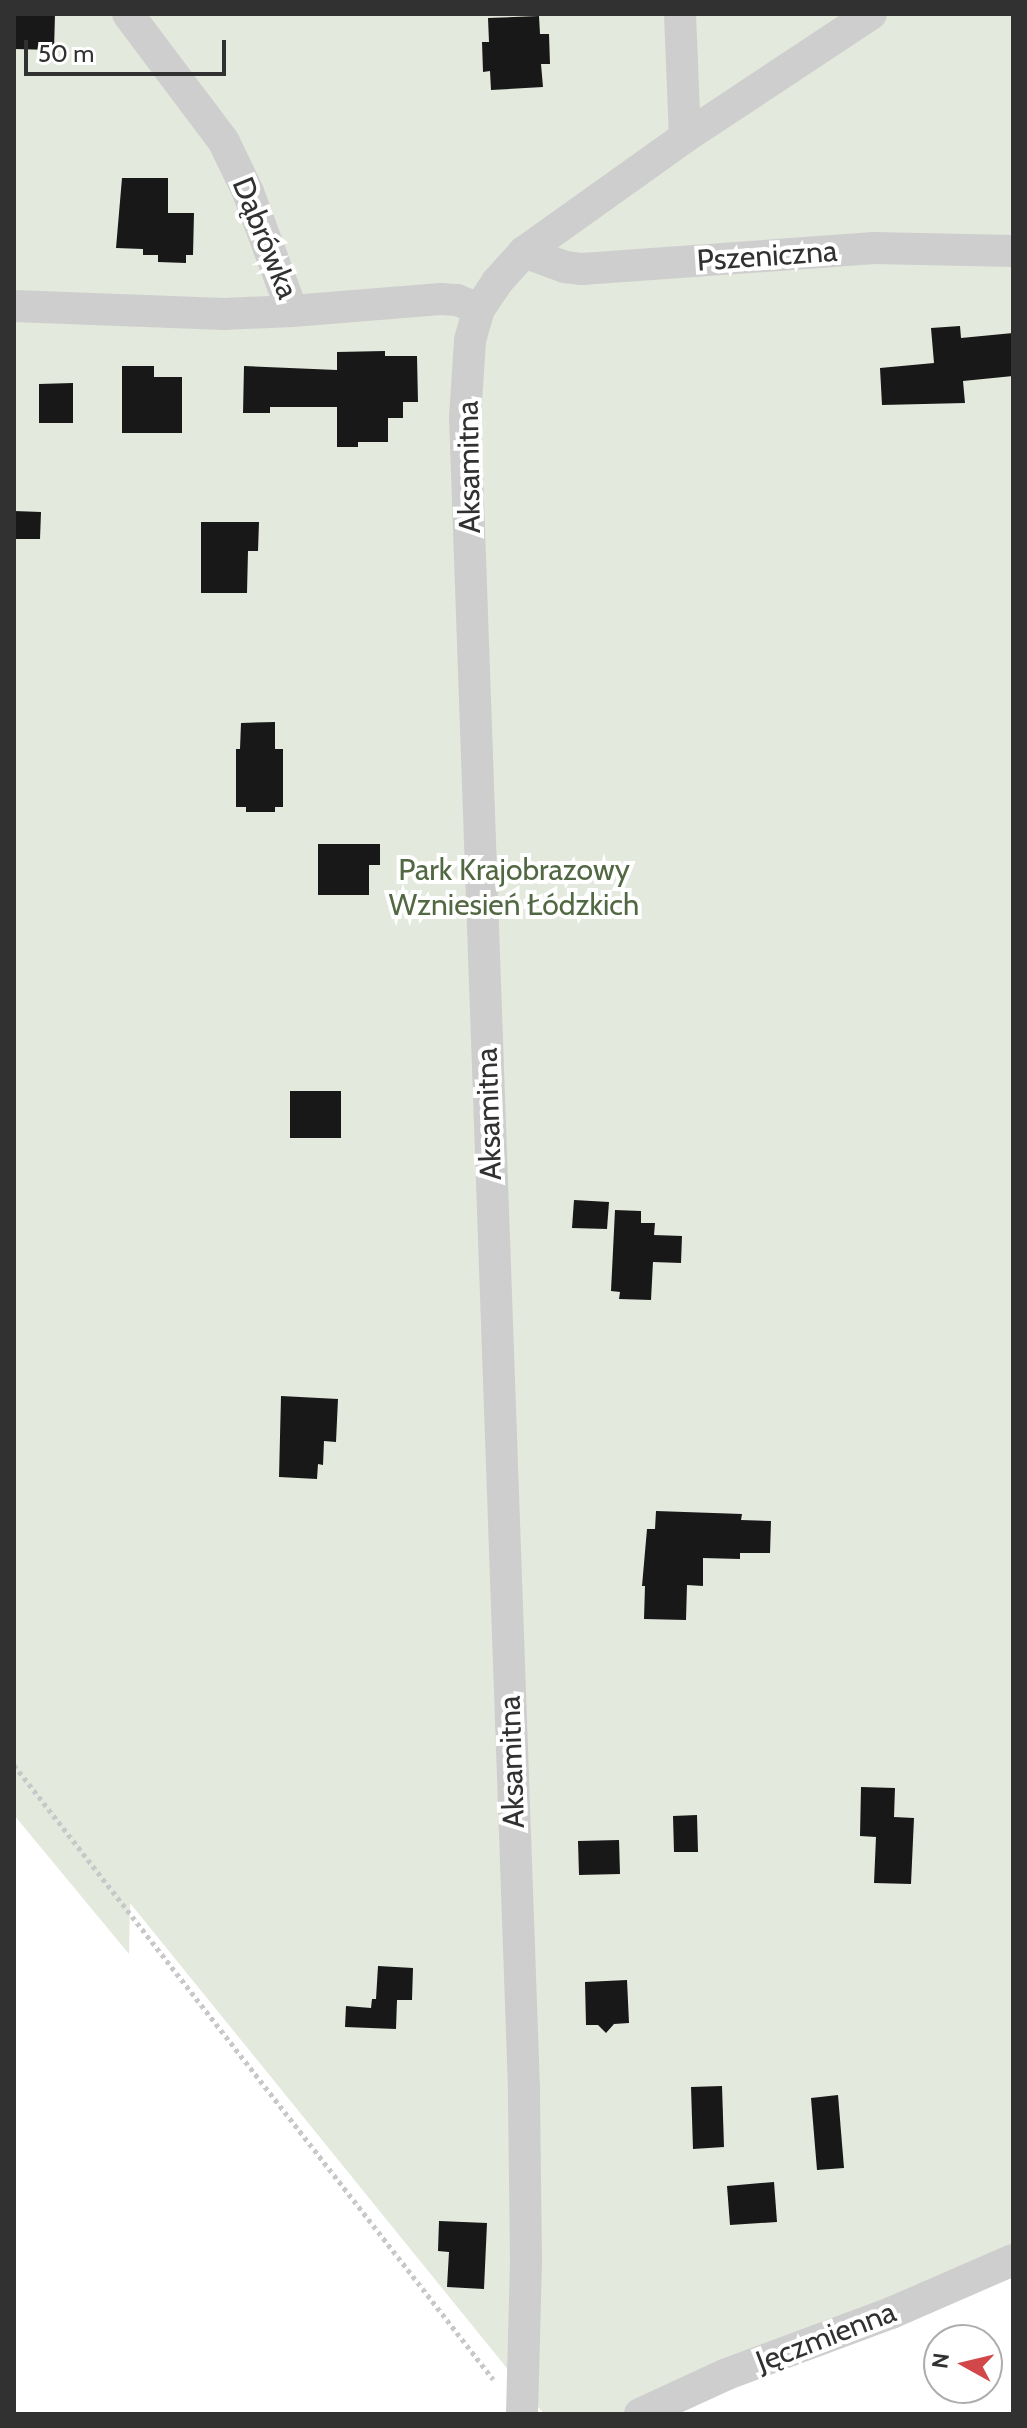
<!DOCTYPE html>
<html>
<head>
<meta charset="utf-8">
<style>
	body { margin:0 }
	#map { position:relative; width:1027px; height:2428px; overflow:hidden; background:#fff; font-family:Cabin,sans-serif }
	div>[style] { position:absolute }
	.green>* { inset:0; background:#e3e9dd }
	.building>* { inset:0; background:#181818 }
	.path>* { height:5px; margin-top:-2.5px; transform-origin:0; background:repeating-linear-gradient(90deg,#c8c8c8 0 4px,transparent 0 8px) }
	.minor>* { height:32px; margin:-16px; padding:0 16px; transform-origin:16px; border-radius:16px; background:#cecece }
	span { translate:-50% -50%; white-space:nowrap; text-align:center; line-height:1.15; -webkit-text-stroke:8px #fff; paint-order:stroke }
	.street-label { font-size:30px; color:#313131 }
	.park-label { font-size:30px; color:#526842 }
	.frame { position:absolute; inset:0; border:16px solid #313131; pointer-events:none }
	.north { position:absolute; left:923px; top:2324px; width:80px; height:80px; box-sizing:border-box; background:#fff; border:2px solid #adadad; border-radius:50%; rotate:278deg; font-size:22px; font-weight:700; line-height:32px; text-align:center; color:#313131 }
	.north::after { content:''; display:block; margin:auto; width:28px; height:36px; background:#d2484a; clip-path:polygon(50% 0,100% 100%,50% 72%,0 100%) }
	.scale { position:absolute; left:24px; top:40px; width:202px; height:36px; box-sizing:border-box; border:4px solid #313131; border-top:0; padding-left:10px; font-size:24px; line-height:28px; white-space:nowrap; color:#313131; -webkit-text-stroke:6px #fff; paint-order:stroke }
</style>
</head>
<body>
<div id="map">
	<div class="green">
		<div style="clip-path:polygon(14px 14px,1013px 14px,1013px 2271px,628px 2414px,544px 2414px,130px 1903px,129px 1954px,14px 1815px)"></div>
	</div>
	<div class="building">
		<div style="clip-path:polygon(14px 14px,55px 14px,54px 50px,14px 49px)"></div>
		<div style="clip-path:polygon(539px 16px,540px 34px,549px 34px,550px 64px,541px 64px,543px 87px,491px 90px,490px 71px,483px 72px,482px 42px,489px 42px,488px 18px)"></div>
		<div style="clip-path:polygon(122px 178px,168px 178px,168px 213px,194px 213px,193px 255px,186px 255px,186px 263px,158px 262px,158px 255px,143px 255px,143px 249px,116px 248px)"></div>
		<div style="clip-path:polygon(960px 326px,961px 338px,1013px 333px,1013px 376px,963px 381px,965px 403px,882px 405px,880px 368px,934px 363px,931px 328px)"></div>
		<div style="clip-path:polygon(385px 351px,385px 356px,417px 356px,418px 402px,403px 402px,403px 418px,388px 418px,388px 442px,358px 442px,358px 447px,337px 447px,337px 407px,270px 407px,270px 413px,243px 413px,244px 366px,337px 370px,337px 352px)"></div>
		<div style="clip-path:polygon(122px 366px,154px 366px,154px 377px,182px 377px,182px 433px,122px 433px)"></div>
		<div style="clip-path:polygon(73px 383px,73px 423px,39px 423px,39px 384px)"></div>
		<div style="clip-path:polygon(14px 511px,41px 512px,40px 539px,14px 539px)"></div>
		<div style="clip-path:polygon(201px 522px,259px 522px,258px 551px,248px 551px,247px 593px,201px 593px)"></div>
		<div style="clip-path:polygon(275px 722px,275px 749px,283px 749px,283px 807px,275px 807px,275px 812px,246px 812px,246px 807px,236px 807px,236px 749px,240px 749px,241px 723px)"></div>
		<div style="clip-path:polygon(318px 844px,380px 844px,380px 865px,369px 865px,369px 895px,318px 895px)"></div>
		<div style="clip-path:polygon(290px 1091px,341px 1091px,341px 1138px,290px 1138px)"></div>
		<div style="clip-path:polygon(574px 1200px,609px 1202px,607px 1229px,572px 1228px)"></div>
		<div style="clip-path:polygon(615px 1210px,641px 1211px,641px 1223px,655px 1223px,654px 1235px,682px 1236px,681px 1263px,653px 1262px,651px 1300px,619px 1299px,620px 1292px,611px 1291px)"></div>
		<div style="clip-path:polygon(281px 1396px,338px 1399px,336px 1442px,324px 1441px,323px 1465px,318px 1464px,317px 1479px,279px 1477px)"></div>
		<div style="clip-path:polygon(656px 1511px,742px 1514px,741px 1520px,771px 1521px,770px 1553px,740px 1553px,740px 1559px,703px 1558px,703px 1586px,687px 1585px,686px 1620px,644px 1619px,645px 1586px,642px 1586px,647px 1529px,655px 1529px)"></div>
		<div style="clip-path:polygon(861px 1787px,895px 1788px,894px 1817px,914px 1818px,911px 1884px,874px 1883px,876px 1837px,860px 1836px)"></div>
		<div style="clip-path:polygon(697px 1815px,698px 1852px,674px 1852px,673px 1816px)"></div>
		<div style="clip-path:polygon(619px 1840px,620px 1874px,579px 1875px,578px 1841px)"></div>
		<div style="clip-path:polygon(378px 1966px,413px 1968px,412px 2000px,397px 2000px,396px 2029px,345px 2027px,346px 2006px,371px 2008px,372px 1999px,376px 1999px)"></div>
		<div style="clip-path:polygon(627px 1980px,629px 2023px,614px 2024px,606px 2033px,598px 2025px,586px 2025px,585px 1982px)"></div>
		<div style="clip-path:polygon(722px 2086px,724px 2147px,693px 2149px,691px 2087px)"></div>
		<div style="clip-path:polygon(838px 2095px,844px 2168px,817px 2170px,811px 2098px)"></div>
		<div style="clip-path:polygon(774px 2182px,777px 2222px,730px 2225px,727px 2186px)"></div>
		<div style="clip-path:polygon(439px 2221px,487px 2223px,484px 2289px,447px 2287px,449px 2252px,438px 2251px)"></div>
	</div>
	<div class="path">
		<div style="left:14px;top:1765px;width:779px;rotate:52.04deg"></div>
	</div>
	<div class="minor">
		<div style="left:128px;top:14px;width:160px;rotate:53.1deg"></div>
		<div style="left:224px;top:142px;width:55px;rotate:64.4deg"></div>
		<div style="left:248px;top:192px;width:127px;rotate:69.7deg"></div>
		<div style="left:292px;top:311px;width:149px;rotate:-4.6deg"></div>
		<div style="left:441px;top:299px;width:16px;rotate:4deg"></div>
		<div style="left:457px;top:300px;width:24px;rotate:22deg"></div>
		<div style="left:680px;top:14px;width:123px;rotate:87.7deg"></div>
		<div style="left:524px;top:252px;width:44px;rotate:20.1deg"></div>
		<div style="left:565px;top:267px;width:17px;rotate:7deg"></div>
		<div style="left:582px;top:269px;width:293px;rotate:-4.1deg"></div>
		<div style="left:874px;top:248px;width:139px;rotate:1.2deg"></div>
		<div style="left:14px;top:306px;width:210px;rotate:2.2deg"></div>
		<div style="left:224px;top:314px;width:68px;rotate:-2.5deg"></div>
		<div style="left:522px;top:2414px;width:152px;rotate:-88.5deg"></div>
		<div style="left:526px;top:2262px;width:173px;rotate:-90.7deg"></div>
		<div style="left:524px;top:2089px;width:1672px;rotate:-92.02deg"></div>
		<div style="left:465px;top:418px;width:78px;rotate:-86.3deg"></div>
		<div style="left:470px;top:340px;width:32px;rotate:-74deg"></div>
		<div style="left:479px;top:309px;width:32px;rotate:-56deg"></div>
		<div style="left:497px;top:282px;width:40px;rotate:-48deg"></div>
		<div style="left:524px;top:252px;width:198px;rotate:-35.5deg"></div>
		<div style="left:685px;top:137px;width:223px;rotate:-33.5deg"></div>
		<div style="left:640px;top:2414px;width:96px;rotate:-24.7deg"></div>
		<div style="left:727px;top:2374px;width:175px;rotate:-20.4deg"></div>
		<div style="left:891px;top:2313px;width:133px;rotate:-23.5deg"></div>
	</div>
	<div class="street-label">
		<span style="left:265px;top:238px;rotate:68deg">Dąbrówka</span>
		<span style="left:767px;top:256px;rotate:-4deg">Pszeniczna</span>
		<span style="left:469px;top:467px;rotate:-91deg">Aksamitna</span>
		<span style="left:489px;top:1114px;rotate:-92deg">Aksamitna</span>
		<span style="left:512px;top:1762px;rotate:-92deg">Aksamitna</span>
		<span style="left:826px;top:2337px;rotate:-21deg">Jęczmienna</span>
	</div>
	<div class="park-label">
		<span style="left:514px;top:887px">Park Krajobrazowy<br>Wzniesień Łódzkich</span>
	</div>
	<div class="frame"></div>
	<div class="north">N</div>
	<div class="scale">50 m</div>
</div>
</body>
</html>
